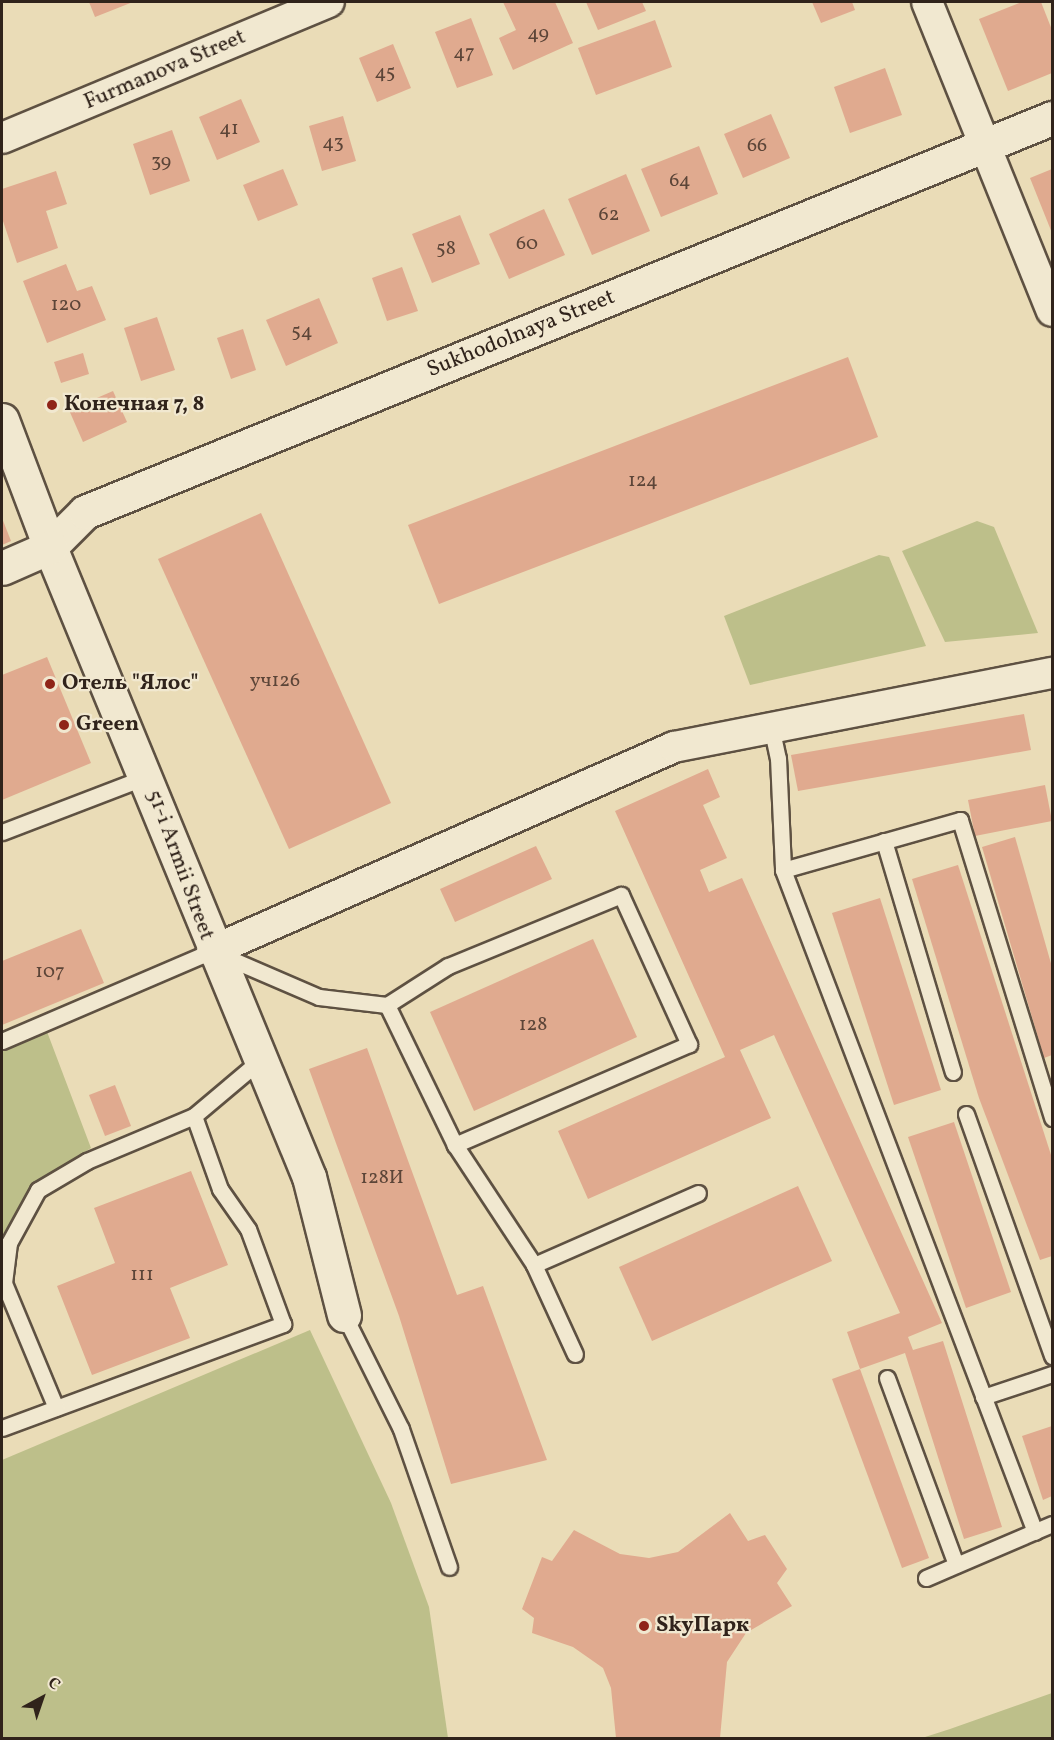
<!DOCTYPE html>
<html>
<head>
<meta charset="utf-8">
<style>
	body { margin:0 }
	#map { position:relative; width:1054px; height:1740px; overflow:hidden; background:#eadcb7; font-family:Vollkorn,serif }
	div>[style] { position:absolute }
	.green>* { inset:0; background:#bdbf8a }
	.building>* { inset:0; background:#e0aa8f }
	.roads { filter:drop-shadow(2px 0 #5e5142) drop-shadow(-2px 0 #5e5142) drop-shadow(0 2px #5e5142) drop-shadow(0 -2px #5e5142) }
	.service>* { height:15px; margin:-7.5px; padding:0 7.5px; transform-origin:7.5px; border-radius:7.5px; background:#f1e8d0 }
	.minor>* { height:30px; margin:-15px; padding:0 15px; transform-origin:15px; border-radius:15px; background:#f1e8d0 }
	.tertiary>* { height:33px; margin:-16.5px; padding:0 16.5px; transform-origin:16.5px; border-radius:16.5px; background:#f1e8d0 }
	.secondary>* { height:33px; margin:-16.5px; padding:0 16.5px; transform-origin:16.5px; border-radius:16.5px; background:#f1e8d0 }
	.dots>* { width:16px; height:16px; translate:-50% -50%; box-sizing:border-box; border:3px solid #f1e8d0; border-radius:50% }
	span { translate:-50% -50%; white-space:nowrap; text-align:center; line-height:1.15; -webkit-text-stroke:4.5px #f1e8d0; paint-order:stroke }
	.number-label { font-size:20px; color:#5c4538 }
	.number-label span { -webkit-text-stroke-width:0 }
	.street-label { font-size:22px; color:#30231b }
	.poi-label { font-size:22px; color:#30231b; font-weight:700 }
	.left { translate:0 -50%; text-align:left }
	.frame { position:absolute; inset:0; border:3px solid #30231b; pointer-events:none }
	.north { position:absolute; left:12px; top:1668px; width:60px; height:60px; -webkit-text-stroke:4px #f1e8d0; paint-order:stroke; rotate:40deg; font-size:16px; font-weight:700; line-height:24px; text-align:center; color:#30231b }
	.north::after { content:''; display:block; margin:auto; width:21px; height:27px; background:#30231b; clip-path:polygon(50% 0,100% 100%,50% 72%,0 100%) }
</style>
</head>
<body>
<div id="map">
	<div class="green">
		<div style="clip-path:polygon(977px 521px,994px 527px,1038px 633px,945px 642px,902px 551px)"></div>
		<div style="clip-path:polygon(879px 555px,889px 557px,926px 646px,750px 685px,724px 616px)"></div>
		<div style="clip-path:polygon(46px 1029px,91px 1148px,33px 1185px,2px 1236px,2px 1049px)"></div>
		<div style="clip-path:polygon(310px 1330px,391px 1503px,429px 1607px,448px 1738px,2px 1738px,2px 1460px)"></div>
		<div style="clip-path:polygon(1052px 1693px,1052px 1738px,922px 1738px,950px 1729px)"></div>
	</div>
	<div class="building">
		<div style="clip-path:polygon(89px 2px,133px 2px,95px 17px)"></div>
		<div style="clip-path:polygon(503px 2px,555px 2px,573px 43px,513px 70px,499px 38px,516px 30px)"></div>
		<div style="clip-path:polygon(586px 2px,642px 2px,646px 11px,598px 30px)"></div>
		<div style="clip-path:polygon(812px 2px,852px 2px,855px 10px,821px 23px)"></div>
		<div style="clip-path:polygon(1022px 2px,1041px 2px,1052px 30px,1052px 73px,1008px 91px,979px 19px)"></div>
		<div style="clip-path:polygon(471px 18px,493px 75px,457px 88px,435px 32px)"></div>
		<div style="clip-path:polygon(655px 20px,672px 67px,596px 95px,578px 48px)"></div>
		<div style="clip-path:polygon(393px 44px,411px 88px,377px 102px,359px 58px)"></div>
		<div style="clip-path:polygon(885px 68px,902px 115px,850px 133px,834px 87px)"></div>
		<div style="clip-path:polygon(241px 99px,260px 142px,217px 160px,199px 117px)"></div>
		<div style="clip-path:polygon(771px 114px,790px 158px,743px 178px,724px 134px)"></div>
		<div style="clip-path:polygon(343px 116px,356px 161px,322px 171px,309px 126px)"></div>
		<div style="clip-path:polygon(172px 130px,190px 181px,150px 195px,133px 144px)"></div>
		<div style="clip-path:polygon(699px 146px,718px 194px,661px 217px,641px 169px)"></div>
		<div style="clip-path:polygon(283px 169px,298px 205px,258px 221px,243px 185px)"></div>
		<div style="clip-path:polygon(1052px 169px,1052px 233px,1030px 178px)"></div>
		<div style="clip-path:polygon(56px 171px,67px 204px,46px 211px,58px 248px,17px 263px,2px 218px,2px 189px)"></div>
		<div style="clip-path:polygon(626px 174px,650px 231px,592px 255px,568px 199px)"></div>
		<div style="clip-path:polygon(544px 209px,565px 255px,509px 279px,489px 234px)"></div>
		<div style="clip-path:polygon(460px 215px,480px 264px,432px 283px,412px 234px)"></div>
		<div style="clip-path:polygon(66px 264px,77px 291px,92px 286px,106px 320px,47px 343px,23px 281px)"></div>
		<div style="clip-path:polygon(402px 267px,418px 311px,387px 321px,372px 278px)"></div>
		<div style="clip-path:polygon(319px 298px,338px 343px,286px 366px,266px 320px)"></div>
		<div style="clip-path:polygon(157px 317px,175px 370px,141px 381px,124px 328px)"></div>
		<div style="clip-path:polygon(243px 329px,256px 370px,231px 379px,217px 338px)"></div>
		<div style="clip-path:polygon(83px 353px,89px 374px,61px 383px,54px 362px)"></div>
		<div style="clip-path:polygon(848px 357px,878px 437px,439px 604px,408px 525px)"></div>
		<div style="clip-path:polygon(113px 391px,127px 422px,83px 442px,69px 410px)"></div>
		<div style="clip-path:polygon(261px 513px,391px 803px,289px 849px,158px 559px)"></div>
		<div style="clip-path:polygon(2px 518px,11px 541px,2px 545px)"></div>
		<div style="clip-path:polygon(47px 657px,91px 763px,2px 800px,2px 675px)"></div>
		<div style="clip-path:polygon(1024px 714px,1031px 750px,798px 791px,791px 755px)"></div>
		<div style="clip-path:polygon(708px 769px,720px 797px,703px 805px,727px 858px,700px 870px,709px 892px,742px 878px,942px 1323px,908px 1337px,913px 1350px,943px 1341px,1002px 1527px,964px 1539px,905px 1353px,860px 1369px,847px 1332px,900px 1313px,774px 1035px,740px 1050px,771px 1118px,588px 1199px,558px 1131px,725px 1057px,615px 811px)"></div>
		<div style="clip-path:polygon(1045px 785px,1052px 821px,975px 836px,968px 800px)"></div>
		<div style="clip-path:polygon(1015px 837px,1052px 967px,1052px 1055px,1044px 1058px,982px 847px)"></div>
		<div style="clip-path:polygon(536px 846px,552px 879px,455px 922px,440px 889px)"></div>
		<div style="clip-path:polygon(958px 865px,1052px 1158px,1052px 1256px,1040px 1260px,979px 1098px,912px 879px)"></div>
		<div style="clip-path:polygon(880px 898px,941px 1090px,894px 1105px,832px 913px)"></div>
		<div style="clip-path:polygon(81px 929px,104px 983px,2px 1025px,2px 961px)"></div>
		<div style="clip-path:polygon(593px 939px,637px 1037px,474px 1111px,430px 1012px)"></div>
		<div style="clip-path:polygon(367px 1048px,457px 1295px,483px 1286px,547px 1460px,451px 1484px,399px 1316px,309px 1069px)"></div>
		<div style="clip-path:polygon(115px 1085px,131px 1126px,105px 1136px,89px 1095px)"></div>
		<div style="clip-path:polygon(954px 1122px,1011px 1292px,966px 1308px,908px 1137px)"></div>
		<div style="clip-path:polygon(191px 1171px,228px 1265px,170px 1288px,190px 1338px,92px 1375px,57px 1286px,115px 1263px,94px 1208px)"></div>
		<div style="clip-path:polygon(798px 1186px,832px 1261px,652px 1341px,619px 1267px)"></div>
		<div style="clip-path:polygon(860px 1369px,929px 1558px,902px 1568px,832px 1379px)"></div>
		<div style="clip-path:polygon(1052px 1426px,1052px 1496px,1043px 1500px,1022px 1436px)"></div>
		<div style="clip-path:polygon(730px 1513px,748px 1541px,765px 1535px,787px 1569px,777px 1583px,792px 1606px,746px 1633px,727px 1662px,720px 1738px,616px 1738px,611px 1688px,603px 1668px,573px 1647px,532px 1633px,534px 1618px,522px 1609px,542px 1557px,552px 1561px,574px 1530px,620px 1554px,649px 1558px,678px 1552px)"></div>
	</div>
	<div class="roads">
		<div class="service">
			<div style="left:771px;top:726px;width:33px;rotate:78deg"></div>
			<div style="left:778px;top:758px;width:112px;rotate:87.4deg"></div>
			<div style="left:783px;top:870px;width:708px;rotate:69.16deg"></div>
			<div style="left:2px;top:832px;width:156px;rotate:-21deg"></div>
			<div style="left:884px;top:841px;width:241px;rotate:73.4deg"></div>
			<div style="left:783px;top:870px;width:184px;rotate:-15.8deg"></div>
			<div style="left:960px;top:820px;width:312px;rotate:72.8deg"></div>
			<div style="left:387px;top:1005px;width:72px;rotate:-32.6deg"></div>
			<div style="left:448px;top:966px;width:187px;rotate:-22.3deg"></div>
			<div style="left:621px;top:895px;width:164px;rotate:65.5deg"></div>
			<div style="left:689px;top:1044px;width:255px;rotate:156.7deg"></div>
			<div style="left:2px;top:1041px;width:228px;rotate:-23.2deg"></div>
			<div style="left:212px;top:951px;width:116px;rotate:23.3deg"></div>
			<div style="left:319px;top:997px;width:68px;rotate:6.7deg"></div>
			<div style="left:387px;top:1005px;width:156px;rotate:64.1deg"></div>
			<div style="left:455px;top:1145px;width:144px;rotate:56.6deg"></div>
			<div style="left:534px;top:1265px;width:98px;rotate:65.3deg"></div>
			<div style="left:966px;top:1114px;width:257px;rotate:70.4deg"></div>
			<div style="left:194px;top:1116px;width:84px;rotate:-40.2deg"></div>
			<div style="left:534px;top:1265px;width:179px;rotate:-23.7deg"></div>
			<div style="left:344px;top:1315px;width:127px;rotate:63.4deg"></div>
			<div style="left:401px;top:1429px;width:146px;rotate:70.8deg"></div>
			<div style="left:887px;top:1378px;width:199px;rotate:69.7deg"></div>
			<div style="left:983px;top:1397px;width:73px;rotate:-18.4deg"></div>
			<div style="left:2px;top:1428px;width:300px;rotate:-20.3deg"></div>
			<div style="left:283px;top:1324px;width:101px;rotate:-110.2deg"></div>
			<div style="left:248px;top:1229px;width:49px;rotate:-125deg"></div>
			<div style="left:220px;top:1189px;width:77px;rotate:-109.6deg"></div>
			<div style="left:194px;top:1116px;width:116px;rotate:157.2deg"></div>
			<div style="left:87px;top:1161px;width:57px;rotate:149.4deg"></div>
			<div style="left:38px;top:1190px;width:60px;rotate:118.7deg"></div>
			<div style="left:9px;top:1243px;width:40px;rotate:97.1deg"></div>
			<div style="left:4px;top:1283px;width:135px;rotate:67.4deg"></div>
			<div style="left:926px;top:1578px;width:137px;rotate:-23.2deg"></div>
		</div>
		<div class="minor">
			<div style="left:927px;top:2px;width:333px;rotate:68deg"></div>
			<div style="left:2px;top:138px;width:354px;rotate:-22.6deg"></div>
			<div style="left:212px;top:951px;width:505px;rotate:-23.82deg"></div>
			<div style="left:674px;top:747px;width:385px;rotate:-11.1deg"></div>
		</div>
		<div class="tertiary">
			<div style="left:344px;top:1315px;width:142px;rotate:-104.2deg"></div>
			<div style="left:309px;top:1177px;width:681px;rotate:-112.35deg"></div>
			<div style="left:50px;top:547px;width:49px;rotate:-45deg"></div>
			<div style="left:85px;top:512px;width:1044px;rotate:-22.17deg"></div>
		</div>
		<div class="secondary">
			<div style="left:2px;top:420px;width:136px;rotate:69.3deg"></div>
			<div style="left:50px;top:547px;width:52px;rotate:156.4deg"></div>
		</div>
	</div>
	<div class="dots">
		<div style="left:52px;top:405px;background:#8f2418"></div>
		<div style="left:50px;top:684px;background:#8f2418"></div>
		<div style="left:64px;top:725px;background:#8f2418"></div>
		<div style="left:644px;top:1626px;background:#8f2418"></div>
	</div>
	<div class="number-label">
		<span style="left:538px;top:34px">49</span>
		<span style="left:464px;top:53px">47</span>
		<span style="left:385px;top:73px">45</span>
		<span style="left:229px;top:129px">41</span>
		<span style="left:333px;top:143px">43</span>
		<span style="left:757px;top:146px">66</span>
		<span style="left:161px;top:162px">39</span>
		<span style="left:680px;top:181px">64</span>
		<span style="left:609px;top:215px">62</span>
		<span style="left:527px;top:244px">60</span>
		<span style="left:446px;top:249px">58</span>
		<span style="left:66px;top:305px">120</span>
		<span style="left:302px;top:332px">54</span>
		<span style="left:643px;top:481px">124</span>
		<span style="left:275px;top:681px">уч126</span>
		<span style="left:50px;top:972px">107</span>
		<span style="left:533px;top:1025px">128</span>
		<span style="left:382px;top:1178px">128И</span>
		<span style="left:142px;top:1275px">111</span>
	</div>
	<div class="street-label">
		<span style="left:165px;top:70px;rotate:-23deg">Furmanova Street</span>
		<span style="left:521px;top:334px;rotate:-22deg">Sukhodolnaya Street</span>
		<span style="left:180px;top:865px;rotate:70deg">51-i Armii Street</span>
	</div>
	<div class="poi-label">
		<span class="left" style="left:64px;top:405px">Конечная 7, 8</span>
		<span class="left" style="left:62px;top:684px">Отель "Ялос"</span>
		<span class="left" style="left:76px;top:725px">Green</span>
		<span class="left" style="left:656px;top:1626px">SkyПарк</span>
	</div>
	<div class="frame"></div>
	<div class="north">С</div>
</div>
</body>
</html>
